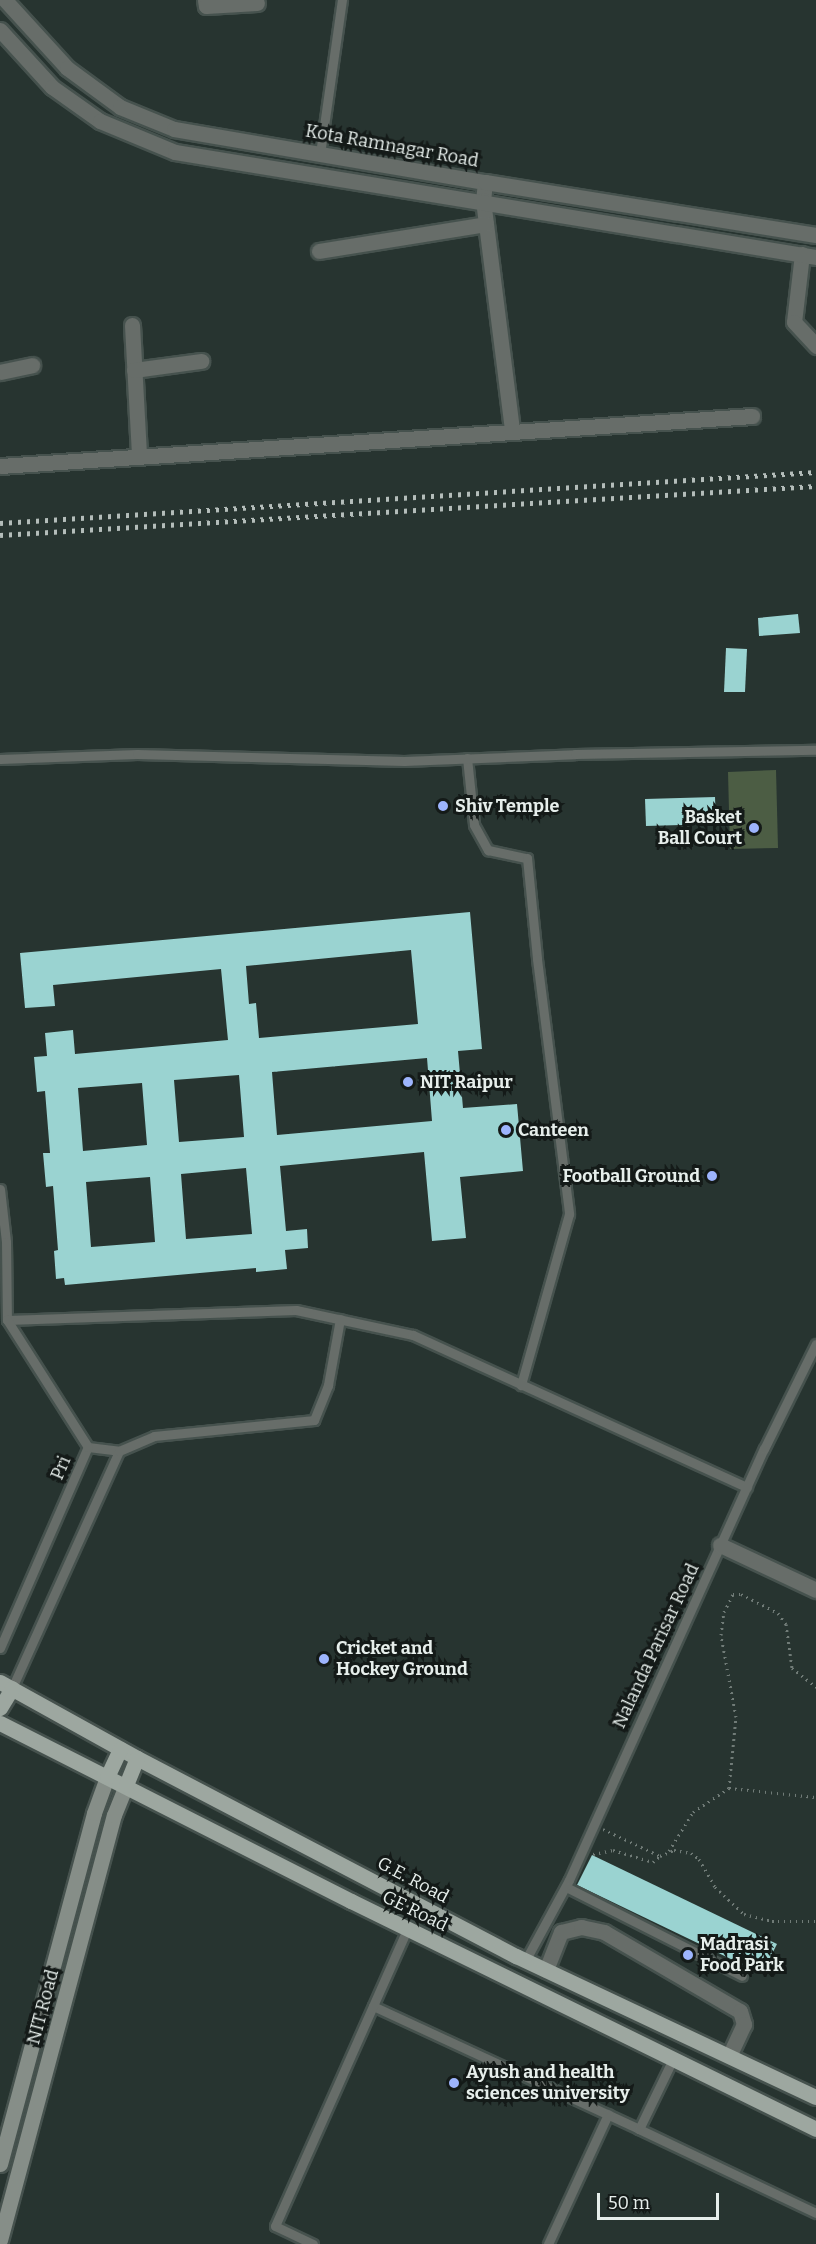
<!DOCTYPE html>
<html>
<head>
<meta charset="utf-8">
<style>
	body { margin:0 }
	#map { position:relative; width:816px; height:2244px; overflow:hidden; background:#273430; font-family:Bitter,serif }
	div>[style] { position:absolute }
	.green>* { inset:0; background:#4c5d44 }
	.building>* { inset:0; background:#9ad3d1 }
	.path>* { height:3px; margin-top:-1.5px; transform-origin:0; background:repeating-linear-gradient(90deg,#707b77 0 1.5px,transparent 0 6px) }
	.roads { filter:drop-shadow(2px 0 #46524e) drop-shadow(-2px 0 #46524e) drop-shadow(0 2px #46524e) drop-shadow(0 -2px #46524e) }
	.service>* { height:9px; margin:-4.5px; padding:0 4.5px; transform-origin:4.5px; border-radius:4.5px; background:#676d69 }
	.minor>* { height:15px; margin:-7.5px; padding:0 7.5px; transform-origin:7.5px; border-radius:7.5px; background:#676d69 }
	.tertiary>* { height:15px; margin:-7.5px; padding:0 7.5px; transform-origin:7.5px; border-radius:7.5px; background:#676d69 }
	.secondary>* { height:15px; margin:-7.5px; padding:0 7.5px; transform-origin:7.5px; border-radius:7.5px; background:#868e88 }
	.primary>* { height:15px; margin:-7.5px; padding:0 7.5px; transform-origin:7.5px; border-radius:7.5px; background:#9da7a0 }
	.rail>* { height:4.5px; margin-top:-2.25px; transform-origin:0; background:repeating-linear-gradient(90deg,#b4bdba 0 3px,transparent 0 9px) }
	.dots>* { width:16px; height:16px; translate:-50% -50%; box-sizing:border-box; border:3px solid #141a18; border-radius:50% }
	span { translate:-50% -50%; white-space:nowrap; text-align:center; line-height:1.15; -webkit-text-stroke:6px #141a18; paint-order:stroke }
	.street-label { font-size:18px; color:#e6eeeb }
	.poi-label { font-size:18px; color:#e6eeeb; font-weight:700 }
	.left { translate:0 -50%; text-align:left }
	.right { translate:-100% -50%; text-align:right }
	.scale { position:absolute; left:597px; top:2193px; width:122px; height:27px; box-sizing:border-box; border:3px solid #e6eeeb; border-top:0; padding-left:8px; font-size:18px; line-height:21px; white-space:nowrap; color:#e6eeeb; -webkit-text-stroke:4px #141a18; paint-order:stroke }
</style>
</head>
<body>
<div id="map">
	<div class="green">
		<div style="clip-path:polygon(776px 770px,778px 848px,730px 849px,728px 772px)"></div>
	</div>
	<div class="building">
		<div style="clip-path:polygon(798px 614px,800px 633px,759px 636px,758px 618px)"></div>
		<div style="clip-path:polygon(726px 648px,747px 649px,745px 692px,724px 692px)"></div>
		<div style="clip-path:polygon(715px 797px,716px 824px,646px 826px,645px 799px)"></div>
		<div style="clip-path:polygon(evenodd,470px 912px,482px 1049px,458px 1051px,463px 1108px,517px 1104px,523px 1171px,460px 1177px,466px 1238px,432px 1241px,424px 1152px,280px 1166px,286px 1231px,307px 1229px,308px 1248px,285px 1250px,287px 1269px,256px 1272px,256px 1268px,65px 1285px,64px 1278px,56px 1279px,54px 1251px,58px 1250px,53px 1186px,46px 1187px,43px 1153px,50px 1153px,45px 1091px,37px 1092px,34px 1057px,47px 1056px,45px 1033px,73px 1030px,75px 1054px,228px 1040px,221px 969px,53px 985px,55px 1006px,25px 1008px,20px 953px,470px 912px,411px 950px,418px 1024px,259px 1038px,256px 1003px,249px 1004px,246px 966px,411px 950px,470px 912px,427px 1058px,432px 1121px,277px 1135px,272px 1072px,427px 1058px,470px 912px,239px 1075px,244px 1137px,179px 1142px,174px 1080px,239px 1075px,470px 912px,142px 1083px,147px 1145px,83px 1151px,78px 1088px,142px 1083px,470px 912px,246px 1168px,252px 1234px,186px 1239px,181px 1174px,246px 1168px,470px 912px,150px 1177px,155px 1242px,91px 1247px,86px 1182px,150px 1177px)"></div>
		<div style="clip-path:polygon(592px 1855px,777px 1944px,762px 1974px,577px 1885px)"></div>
	</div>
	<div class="path">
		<div style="left:729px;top:1788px;width:87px;rotate:5.9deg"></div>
		<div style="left:603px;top:1829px;width:63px;rotate:25.3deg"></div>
		<div style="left:660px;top:1856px;width:15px;rotate:-23deg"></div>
		<div style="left:674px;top:1850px;width:17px;rotate:10deg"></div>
		<div style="left:691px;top:1853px;width:10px;rotate:37deg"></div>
		<div style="left:699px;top:1859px;width:32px;rotate:60deg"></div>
		<div style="left:715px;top:1887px;width:40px;rotate:43deg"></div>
		<div style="left:744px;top:1914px;width:29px;rotate:14deg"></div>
		<div style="left:772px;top:1921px;width:44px"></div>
		<div style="left:669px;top:1851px;width:46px;rotate:-58.4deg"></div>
		<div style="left:693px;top:1812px;width:43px;rotate:-33.7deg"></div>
		<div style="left:729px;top:1788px;width:71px;rotate:-84.4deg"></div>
		<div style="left:736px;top:1717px;width:83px;rotate:-100.4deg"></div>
		<div style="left:721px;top:1635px;width:23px;rotate:-83deg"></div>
		<div style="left:724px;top:1612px;width:20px;rotate:-63deg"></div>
		<div style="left:733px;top:1594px;width:8px"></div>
		<div style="left:741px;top:1594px;width:42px;rotate:27.2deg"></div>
		<div style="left:778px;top:1613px;width:14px;rotate:54deg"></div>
		<div style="left:786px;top:1624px;width:44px;rotate:82.2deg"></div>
		<div style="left:792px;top:1668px;width:31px;rotate:38deg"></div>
		<div style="left:593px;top:1854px;width:20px;rotate:-11deg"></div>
		<div style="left:613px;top:1850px;width:42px;rotate:16.7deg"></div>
		<div style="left:653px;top:1862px;width:9px;rotate:-41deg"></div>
	</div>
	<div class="roads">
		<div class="service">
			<div style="left:320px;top:154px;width:156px;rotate:-81.9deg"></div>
			<div style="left:467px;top:758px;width:67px;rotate:84deg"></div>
			<div style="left:474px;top:825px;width:29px;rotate:61deg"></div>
			<div style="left:488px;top:850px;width:40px;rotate:12deg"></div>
			<div style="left:527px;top:858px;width:101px;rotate:84.3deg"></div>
			<div style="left:537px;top:959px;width:257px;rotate:82.8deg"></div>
			<div style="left:569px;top:1214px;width:178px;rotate:105.7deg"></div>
			<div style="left:0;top:759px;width:137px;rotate:-2.1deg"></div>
			<div style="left:137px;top:754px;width:267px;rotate:1.5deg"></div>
			<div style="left:404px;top:761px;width:171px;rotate:-2.3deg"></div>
			<div style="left:575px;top:754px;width:241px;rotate:-1deg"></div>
			<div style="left:0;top:1189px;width:53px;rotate:83.5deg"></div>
			<div style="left:6px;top:1242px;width:78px;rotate:89.3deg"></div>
			<div style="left:7px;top:1320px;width:289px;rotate:-2deg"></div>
			<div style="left:296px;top:1310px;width:120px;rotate:12.1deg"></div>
			<div style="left:413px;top:1335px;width:367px;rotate:24.5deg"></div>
			<div style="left:88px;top:1447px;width:31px;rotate:7deg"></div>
			<div style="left:0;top:1648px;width:219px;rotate:-66.4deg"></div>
			<div style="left:88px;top:1447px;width:151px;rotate:-122.5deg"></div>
			<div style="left:12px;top:1688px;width:260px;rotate:-65.7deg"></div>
			<div style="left:119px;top:1451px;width:38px;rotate:-23deg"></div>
			<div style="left:154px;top:1436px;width:161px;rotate:-5.7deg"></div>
			<div style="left:314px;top:1420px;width:38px;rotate:-68deg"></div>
			<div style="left:328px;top:1385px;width:67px;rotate:-79.7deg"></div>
			<div style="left:566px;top:1887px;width:197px;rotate:26.8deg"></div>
			<div style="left:525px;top:1961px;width:92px;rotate:-61.5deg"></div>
			<div style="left:569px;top:1880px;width:473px;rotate:-65.7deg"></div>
			<div style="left:764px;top:1449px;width:117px;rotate:-63.7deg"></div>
			<div style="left:373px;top:2006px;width:293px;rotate:24.8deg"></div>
			<div style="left:673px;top:2059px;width:78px;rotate:115.9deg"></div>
			<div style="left:639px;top:2129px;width:196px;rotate:25.4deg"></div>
			<div style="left:313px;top:2244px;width:42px;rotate:-154.7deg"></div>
			<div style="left:275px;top:2226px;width:325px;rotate:-66deg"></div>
			<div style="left:548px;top:2244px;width:143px;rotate:-65.2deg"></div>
		</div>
		<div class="minor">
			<div style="left:205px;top:0;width:6px;rotate:81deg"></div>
			<div style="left:206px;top:6px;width:51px;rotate:-3.4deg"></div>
			<div style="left:485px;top:182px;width:18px;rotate:96deg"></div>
			<div style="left:483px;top:200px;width:232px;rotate:82.8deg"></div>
			<div style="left:319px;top:251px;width:169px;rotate:-9.2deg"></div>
			<div style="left:802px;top:254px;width:68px;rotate:96.7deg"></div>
			<div style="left:794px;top:322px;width:33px;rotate:47deg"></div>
			<div style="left:132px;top:325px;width:131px;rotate:86.9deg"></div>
			<div style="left:134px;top:370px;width:68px;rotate:-7.7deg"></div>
			<div style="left:0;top:372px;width:33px;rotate:-12deg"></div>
			<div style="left:0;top:466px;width:754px;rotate:-3.8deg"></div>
			<div style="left:720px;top:1545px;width:106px;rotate:25.1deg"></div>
			<div style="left:546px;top:1970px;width:41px;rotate:-68.5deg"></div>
			<div style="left:561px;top:1932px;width:21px;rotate:-14deg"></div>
			<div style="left:581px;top:1927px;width:24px;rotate:12deg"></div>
			<div style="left:604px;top:1932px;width:157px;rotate:30.2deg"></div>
			<div style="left:740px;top:2011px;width:14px;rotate:73deg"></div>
			<div style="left:744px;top:2024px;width:35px;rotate:115deg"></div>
		</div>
		<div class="tertiary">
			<div style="left:5px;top:0;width:92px;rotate:47.6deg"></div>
			<div style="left:67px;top:68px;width:66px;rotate:36.3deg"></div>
			<div style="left:120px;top:107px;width:58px;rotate:22.2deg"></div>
			<div style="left:174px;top:129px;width:315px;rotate:9.7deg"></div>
			<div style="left:485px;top:182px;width:335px;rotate:9.1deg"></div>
			<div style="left:0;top:30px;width:77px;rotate:47.6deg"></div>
			<div style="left:52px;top:87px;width:59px;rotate:35.3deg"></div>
			<div style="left:100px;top:121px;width:81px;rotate:22.5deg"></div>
			<div style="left:175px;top:152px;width:650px;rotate:9.3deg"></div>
		</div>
		<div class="secondary">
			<div style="left:0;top:2164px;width:363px;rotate:-75deg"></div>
			<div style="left:94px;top:1813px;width:38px;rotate:-70deg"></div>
			<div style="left:0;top:2240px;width:440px;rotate:-75deg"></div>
			<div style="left:114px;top:1815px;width:32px;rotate:-68deg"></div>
		</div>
		<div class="primary">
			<div style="left:0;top:1682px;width:157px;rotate:29deg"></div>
			<div style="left:137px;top:1758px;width:428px;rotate:27.6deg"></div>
			<div style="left:516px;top:1956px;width:331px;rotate:25.2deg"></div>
			<div style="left:0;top:1708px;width:23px;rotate:-59deg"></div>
			<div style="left:0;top:1723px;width:394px;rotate:26.9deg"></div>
			<div style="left:351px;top:1901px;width:518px;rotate:26.12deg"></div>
			<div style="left:107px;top:1777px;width:31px;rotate:-65deg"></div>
			<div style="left:126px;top:1785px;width:29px;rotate:-68deg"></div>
		</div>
	</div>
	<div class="rail">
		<div style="left:0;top:523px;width:818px;rotate:-3.58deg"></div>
		<div style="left:0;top:535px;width:817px;rotate:-3.44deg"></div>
	</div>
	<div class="dots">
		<div style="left:443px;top:806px;background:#9db4fd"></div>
		<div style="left:754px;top:828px;background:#9db4fd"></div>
		<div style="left:408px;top:1082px;background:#9db4fd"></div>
		<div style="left:506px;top:1130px;background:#9db4fd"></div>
		<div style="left:712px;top:1176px;background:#9db4fd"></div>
		<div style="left:324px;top:1659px;background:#9db4fd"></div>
		<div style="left:688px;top:1955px;background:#9db4fd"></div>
		<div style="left:454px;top:2083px;background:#9db4fd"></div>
	</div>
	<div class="street-label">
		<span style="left:392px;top:146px;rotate:10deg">Kota Ramnagar Road</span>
		<span style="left:61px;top:1468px;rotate:-67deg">Pri</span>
		<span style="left:656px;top:1646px;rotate:-65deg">Nalanda Parisar Road</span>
		<span style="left:413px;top:1880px;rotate:28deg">G.E. Road</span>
		<span style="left:415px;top:1911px;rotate:26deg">GE Road</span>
		<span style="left:43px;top:2007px;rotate:-75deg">NIT Road</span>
	</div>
	<div class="poi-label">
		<span class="left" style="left:455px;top:806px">Shiv Temple</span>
		<span class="right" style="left:742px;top:828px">Basket<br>Ball Court</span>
		<span class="left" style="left:420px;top:1082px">NIT Raipur</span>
		<span class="left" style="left:518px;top:1130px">Canteen</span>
		<span class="right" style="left:700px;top:1176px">Football Ground</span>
		<span class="left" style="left:336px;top:1659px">Cricket and<br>Hockey Ground</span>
		<span class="left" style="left:700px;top:1955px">Madrasi<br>Food Park</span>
		<span class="left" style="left:466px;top:2083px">Ayush and health<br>sciences university</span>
	</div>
	<div class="scale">50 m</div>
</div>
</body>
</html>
